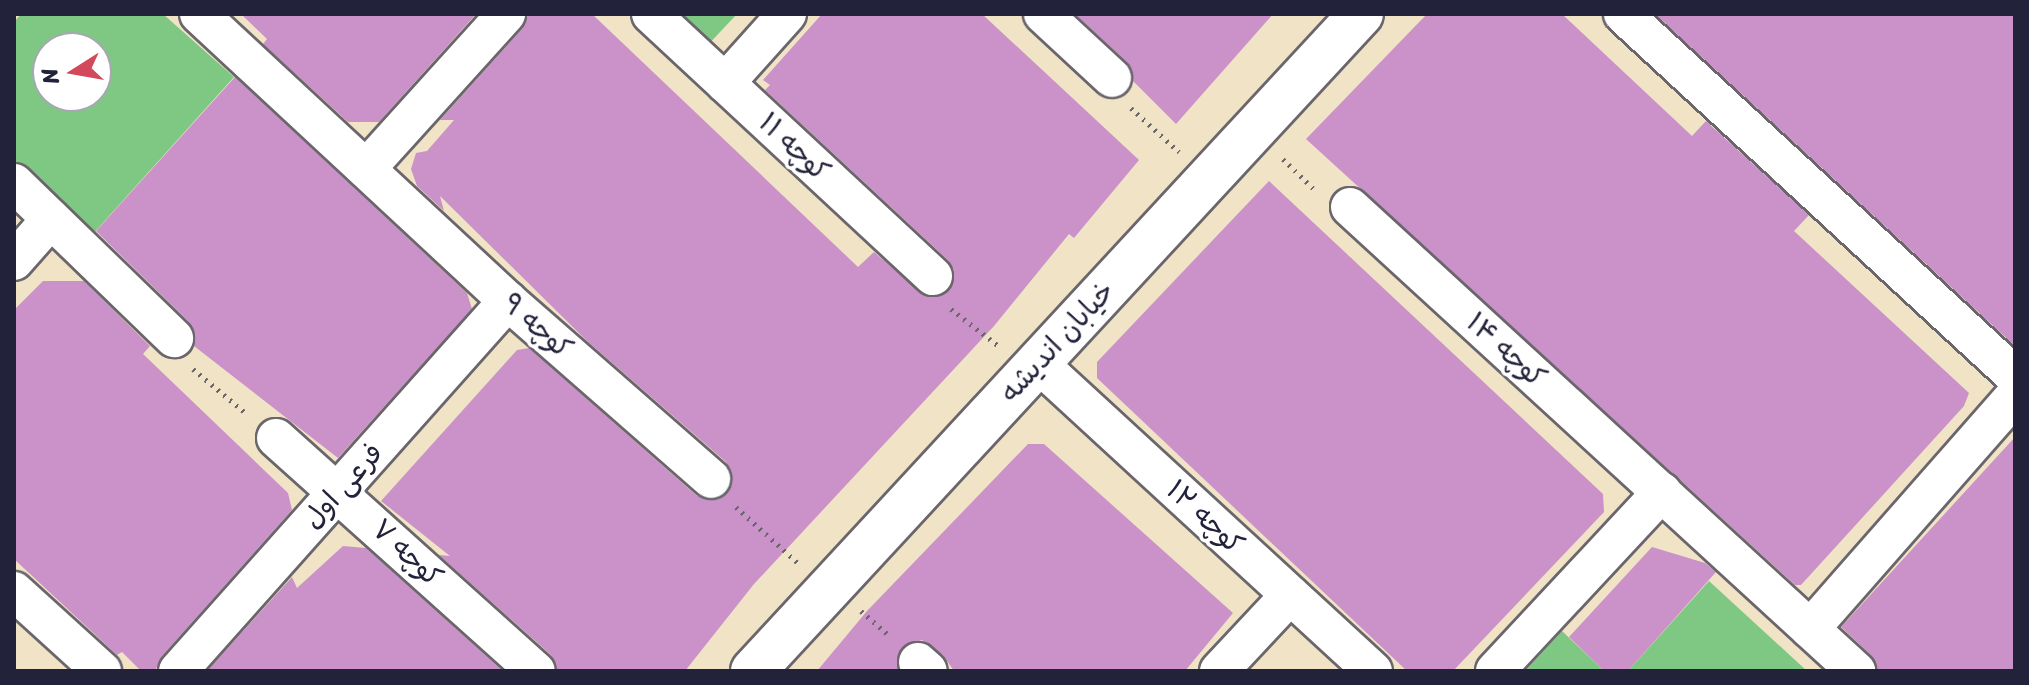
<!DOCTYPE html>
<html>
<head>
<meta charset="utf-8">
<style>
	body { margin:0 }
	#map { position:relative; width:2029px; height:685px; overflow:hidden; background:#f0e3c6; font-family:Sriracha,"Playpen Sans Arabic",sans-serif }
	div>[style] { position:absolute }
	.green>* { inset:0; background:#7fc884 }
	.building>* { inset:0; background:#ca92c8 }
	.path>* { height:5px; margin-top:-2.5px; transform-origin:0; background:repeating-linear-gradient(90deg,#6a666c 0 2px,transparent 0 8px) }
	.roads { filter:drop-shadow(2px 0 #6a666c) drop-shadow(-2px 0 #6a666c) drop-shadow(0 2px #6a666c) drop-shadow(0 -2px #6a666c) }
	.minor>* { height:38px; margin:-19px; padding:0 19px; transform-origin:19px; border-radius:19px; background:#fff }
	.tertiary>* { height:44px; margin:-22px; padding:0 22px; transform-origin:22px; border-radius:22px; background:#fff }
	span { translate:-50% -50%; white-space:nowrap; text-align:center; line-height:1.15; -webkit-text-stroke:7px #fff; paint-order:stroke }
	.street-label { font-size:28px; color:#22223b }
	.frame { position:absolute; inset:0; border:16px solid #22223b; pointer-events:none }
	.north { position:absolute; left:32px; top:32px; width:80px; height:80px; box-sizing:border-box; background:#fff; border:2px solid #a7a7b1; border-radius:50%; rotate:259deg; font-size:22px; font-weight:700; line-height:32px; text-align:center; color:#22223b }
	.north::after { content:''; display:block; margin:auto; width:28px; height:36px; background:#d1495b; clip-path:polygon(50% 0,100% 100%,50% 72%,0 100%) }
</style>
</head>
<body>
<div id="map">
	<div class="green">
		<div style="clip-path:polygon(evenodd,21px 14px,163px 14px,234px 77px,92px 235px,14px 162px,14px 22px,21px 14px,48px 48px,96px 48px,96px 96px,48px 96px,48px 48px)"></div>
		<div style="clip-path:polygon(670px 14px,737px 14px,705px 48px)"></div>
		<div style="clip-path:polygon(1709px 581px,1807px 671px,1628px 671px)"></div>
		<div style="clip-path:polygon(1562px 631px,1604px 671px,1525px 671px)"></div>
	</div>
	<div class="building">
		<div style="clip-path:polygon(241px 14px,476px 14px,379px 122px,348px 122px,263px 44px,267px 39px)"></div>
		<div style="clip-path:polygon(527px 14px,592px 14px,858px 267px,874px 252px,927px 297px,950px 290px,954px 270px,948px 260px,765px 90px,770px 85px,763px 80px,822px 14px,982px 14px,1139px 160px,1074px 238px,1069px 234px,994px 326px,754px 584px,685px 671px,557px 671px,551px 655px,439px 555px,450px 556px,381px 501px,517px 350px,529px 348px,697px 496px,719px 499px,732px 484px,726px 462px,587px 341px,440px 196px,444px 211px,417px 186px,411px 169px,416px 153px,427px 151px,454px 120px,440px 120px,522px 29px)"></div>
		<div style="clip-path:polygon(1075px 14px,1273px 14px,1176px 124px,1133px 81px,1127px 62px)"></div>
		<div style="clip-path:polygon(1427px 14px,1562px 14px,1692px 136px,1706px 121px,1809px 215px,1794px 231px,1969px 393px,1964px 406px,1801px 585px,1795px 585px,1306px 139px)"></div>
		<div style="clip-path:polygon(1655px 14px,2015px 14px,2015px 346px)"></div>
		<div style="clip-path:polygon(235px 77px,467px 293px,472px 309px,338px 458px,194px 346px,189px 322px,96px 231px)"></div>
		<div style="clip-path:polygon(1269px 181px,1603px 494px,1604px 512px,1453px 671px,1407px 671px,1097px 378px,1097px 362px)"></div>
		<div style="clip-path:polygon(43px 281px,84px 281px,150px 346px,143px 354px,288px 493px,292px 510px,162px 656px,156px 669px,139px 669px,122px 652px,117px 655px,14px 559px,14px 310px)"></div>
		<div style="clip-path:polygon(2015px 437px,2015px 671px,1877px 671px,1871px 655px,1841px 627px)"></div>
		<div style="clip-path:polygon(1028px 444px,1044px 444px,1233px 613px,1185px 671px,954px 671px,943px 655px,922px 640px,901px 648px,898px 671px,817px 671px,867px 611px)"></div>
		<div style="clip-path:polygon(343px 546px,366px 548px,503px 671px,207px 671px,292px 577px,297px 588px)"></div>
		<div style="clip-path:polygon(1652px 547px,1705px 563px,1716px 572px,1628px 671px,1604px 671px,1569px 637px)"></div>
	</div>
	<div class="path">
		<div style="left:1131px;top:108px;width:65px;rotate:42.5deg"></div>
		<div style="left:1283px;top:159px;width:46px;rotate:44.1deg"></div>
		<div style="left:951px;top:309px;width:62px;rotate:37.8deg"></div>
		<div style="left:193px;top:369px;width:70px;rotate:39.8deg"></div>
		<div style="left:736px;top:507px;width:85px;rotate:42.1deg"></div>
		<div style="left:861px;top:611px;width:38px;rotate:41deg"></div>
	</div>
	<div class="roads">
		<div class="minor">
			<div style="left:199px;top:14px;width:422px;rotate:42.9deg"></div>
			<div style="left:508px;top:301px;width:270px;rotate:41.2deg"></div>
			<div style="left:651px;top:14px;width:385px;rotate:42.9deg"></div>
			<div style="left:1043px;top:14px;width:94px;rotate:42.8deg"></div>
			<div style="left:1623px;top:14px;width:534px;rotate:42.72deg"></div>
			<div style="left:725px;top:83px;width:93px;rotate:-48.1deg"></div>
			<div style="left:366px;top:169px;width:209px;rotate:-47.9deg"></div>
			<div style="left:14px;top:183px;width:223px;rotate:44.1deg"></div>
			<div style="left:1350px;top:207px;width:687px;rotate:42.52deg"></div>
			<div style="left:14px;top:261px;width:56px;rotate:-48.6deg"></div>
			<div style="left:1038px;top:363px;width:455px;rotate:42.6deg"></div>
			<div style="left:276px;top:438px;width:349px;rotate:41.9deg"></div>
			<div style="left:14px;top:591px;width:119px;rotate:42.3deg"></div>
			<div style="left:1810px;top:629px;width:310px;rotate:-48.7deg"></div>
			<div style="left:918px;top:662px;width:13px;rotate:42deg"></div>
			<div style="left:178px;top:671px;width:496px;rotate:-48.3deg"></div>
			<div style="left:1219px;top:671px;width:104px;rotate:-46.9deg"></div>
			<div style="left:1495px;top:671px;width:245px;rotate:-47deg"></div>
		</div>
		<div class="tertiary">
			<div style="left:753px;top:671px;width:895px;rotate:-47.22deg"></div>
		</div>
	</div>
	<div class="street-label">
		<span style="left:794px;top:147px;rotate:43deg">کوچه ۱۱</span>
		<span style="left:537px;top:326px;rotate:41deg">کوچه ۹</span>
		<span style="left:1057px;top:342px;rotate:-47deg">خیابان اندیشه</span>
		<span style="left:1506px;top:350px;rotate:42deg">کوچه ۱۴</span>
		<span style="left:343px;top:486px;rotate:-48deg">فرعی اول</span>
		<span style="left:1205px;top:517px;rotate:43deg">کوچه ۱۲</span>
		<span style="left:407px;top:553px;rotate:43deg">کوچه ۷</span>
	</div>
	<div class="frame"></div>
	<div class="north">N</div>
</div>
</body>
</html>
